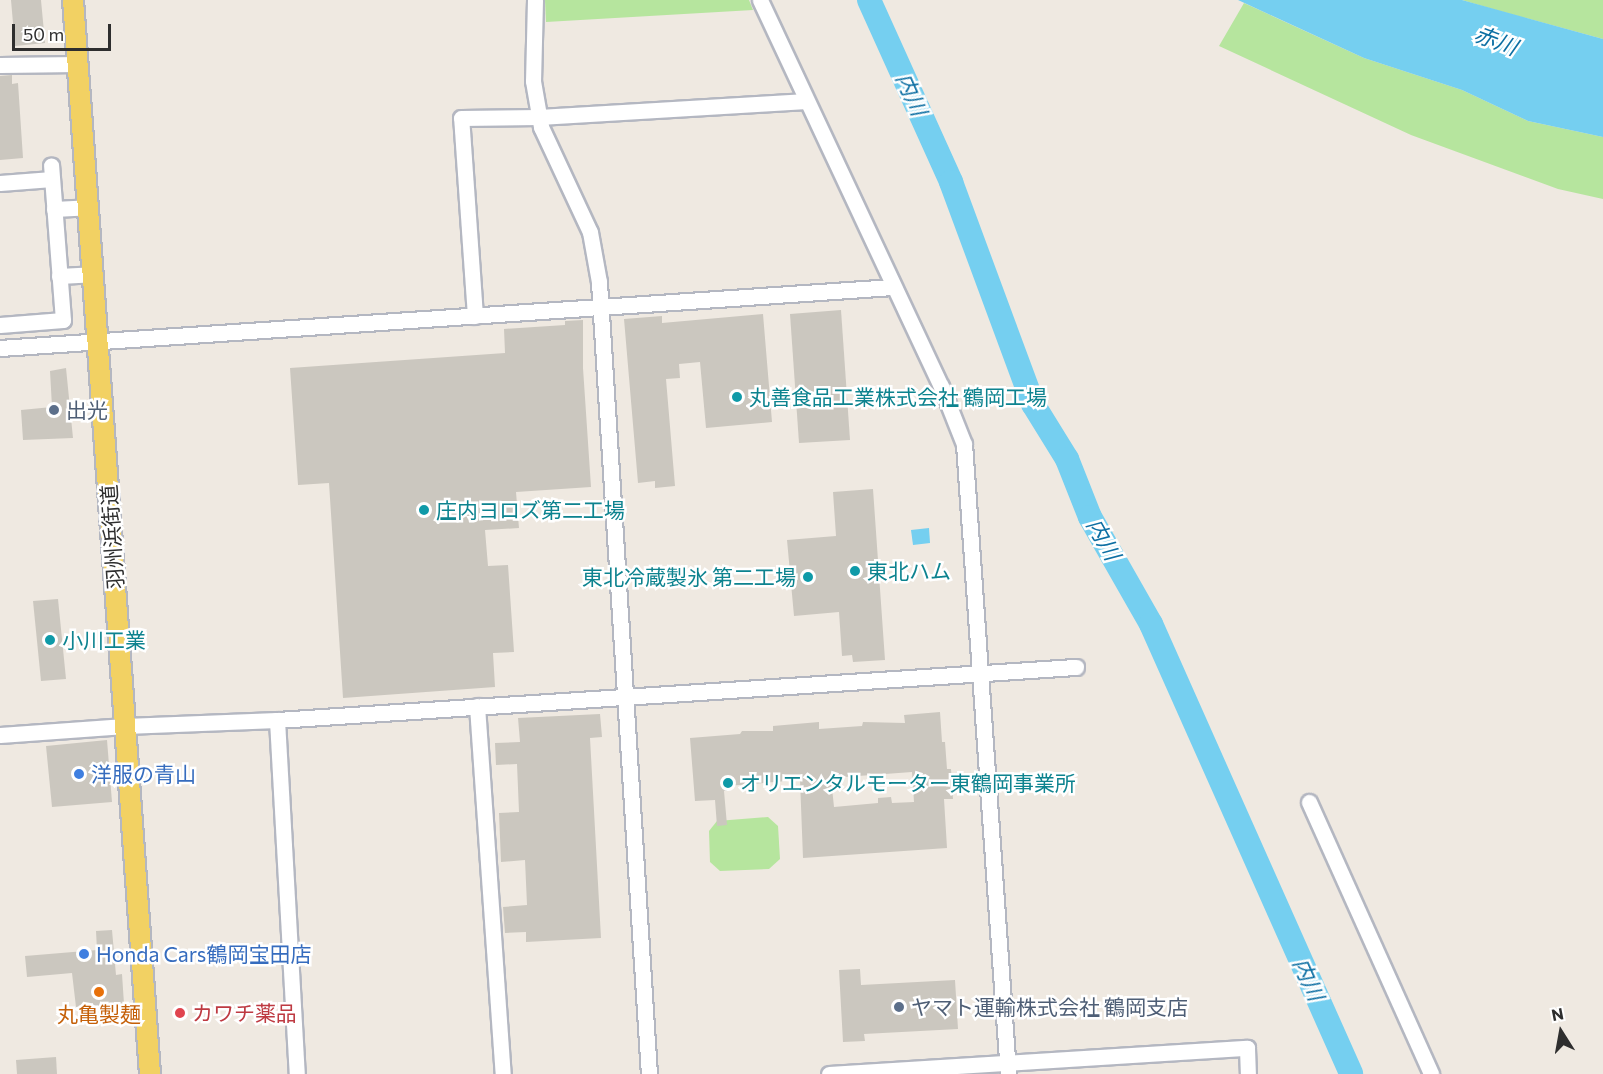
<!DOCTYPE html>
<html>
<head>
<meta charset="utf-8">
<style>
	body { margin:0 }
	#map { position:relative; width:1603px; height:1074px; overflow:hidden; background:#efe9e1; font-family:Commissioner,"Noto Sans JP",sans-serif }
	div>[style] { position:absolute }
	.green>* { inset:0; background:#b6e59e }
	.water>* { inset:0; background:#75cff0 }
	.river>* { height:24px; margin:-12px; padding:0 12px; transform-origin:12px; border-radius:12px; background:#75cff0 }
	.building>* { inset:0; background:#cbc7bf }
	.roads { filter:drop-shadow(2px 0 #b4b7c1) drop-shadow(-2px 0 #b4b7c1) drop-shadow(0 2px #b4b7c1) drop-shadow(0 -2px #b4b7c1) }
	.minor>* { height:15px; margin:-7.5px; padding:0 7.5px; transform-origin:7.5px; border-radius:7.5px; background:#fff }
	.major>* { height:20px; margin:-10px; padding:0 10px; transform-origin:10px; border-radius:10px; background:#f2d163 }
	.dots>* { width:16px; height:16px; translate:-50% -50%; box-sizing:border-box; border:3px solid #fff; border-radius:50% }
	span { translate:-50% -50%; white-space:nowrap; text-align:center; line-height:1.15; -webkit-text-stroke:5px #fff; paint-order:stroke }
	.culture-label { font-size:21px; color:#0d838f }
	.left { translate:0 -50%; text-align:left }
	.right { translate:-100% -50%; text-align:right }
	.service-label { font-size:21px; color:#4e5e75 }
	.street-label { font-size:21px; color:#2e2e2e }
	.shop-label { font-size:21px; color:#366cbe }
	.health-label { font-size:21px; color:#be3a42 }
	.food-label { font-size:21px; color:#c56008 }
	.water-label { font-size:22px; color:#0d6fa3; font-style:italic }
	.north { position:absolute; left:1531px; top:1002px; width:60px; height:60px; -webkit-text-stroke:4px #fff; paint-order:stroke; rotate:349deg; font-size:16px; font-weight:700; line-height:24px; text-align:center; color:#2e2e2e }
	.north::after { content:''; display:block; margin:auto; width:21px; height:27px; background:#2e2e2e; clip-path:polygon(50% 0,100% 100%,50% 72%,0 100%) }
	.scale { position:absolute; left:12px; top:24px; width:99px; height:27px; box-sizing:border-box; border:3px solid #2e2e2e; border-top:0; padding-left:8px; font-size:18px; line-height:21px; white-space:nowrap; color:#2e2e2e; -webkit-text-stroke:4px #fff; paint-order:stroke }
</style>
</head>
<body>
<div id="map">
	<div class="green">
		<div style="clip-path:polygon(545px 0,749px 0,753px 10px,546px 22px)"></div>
		<div style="clip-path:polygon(1462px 0,1603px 0,1603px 39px,1496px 10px)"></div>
		<div style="clip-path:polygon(1244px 3px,1364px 58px,1462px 90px,1528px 121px,1603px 137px,1603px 199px,1558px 189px,1411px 135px,1219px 46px)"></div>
		<div style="clip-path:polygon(768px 817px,778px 826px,780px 859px,769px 869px,720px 871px,710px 862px,709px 831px,717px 821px)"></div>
	</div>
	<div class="water">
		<div style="clip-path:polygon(1238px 0,1462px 0,1603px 39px,1603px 137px,1528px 121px,1462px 90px,1364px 58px)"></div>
		<div style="clip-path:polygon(929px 528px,930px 543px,913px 545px,911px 530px)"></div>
	</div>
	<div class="river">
		<div style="left:869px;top:0;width:200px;rotate:65.7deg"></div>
		<div style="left:951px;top:182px;width:237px;rotate:69.7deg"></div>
		<div style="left:1033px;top:404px;width:65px;rotate:58.3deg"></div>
		<div style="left:1067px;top:459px;width:62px;rotate:68.4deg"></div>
		<div style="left:1090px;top:517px;width:123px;rotate:60.3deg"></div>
		<div style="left:1151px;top:624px;width:492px;rotate:66deg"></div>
	</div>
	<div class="building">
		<div style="clip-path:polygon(11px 0,41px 0,45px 43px,15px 46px)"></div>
		<div style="clip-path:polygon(12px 75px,12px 84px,18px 83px,23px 158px,0 160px,0 76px)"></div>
		<div style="clip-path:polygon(841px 310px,850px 440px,799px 443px,790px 314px)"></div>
		<div style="clip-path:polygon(763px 314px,772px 422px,706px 428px,700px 362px,679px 364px,680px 378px,666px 379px,675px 486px,655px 488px,655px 481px,638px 483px,624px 319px,662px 316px,662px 323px)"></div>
		<div style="clip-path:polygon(583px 320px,583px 368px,591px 487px,516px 492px,519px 528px,485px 530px,488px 566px,508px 565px,514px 652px,493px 653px,495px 687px,343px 698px,329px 483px,298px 485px,290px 368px,505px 353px,504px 329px,565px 325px,565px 321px)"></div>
		<div style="clip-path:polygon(66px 368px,73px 438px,23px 440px,21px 410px,52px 407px,50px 371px)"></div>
		<div style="clip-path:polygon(873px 489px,885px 660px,853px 662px,852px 655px,842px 656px,839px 612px,794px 616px,787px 540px,836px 536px,833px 492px)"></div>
		<div style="clip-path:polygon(58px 599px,66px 679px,41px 681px,33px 601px)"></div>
		<div style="clip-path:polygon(evenodd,940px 712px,942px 742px,945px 742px,947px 769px,951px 769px,953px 799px,944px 799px,947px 848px,803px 858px,800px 780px,727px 786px,727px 791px,724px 791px,727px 825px,717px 826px,715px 800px,695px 801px,690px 738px,740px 734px,742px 731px,773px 731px,773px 726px,819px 722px,819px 729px,862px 726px,863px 722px,905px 723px,904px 715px,940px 712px,912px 772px,914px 802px,892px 803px,891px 797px,878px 798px,878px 803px,834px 807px,831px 778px,912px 772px)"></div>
		<div style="clip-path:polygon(600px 714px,602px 737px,590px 738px,601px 938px,526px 942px,526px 932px,505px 933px,503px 907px,527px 905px,525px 860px,501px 862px,499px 813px,519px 812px,517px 764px,496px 765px,495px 743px,520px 742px,518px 718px)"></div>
		<div style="clip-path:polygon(107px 740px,112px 802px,52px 807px,46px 746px)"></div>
		<div style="clip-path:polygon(112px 930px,116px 975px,122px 974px,124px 1004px,104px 1006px,104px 1011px,87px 1013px,86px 1006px,76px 1007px,72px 973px,27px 977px,25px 956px,97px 950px,96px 931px)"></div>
		<div style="clip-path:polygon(860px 969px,861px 985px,955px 980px,958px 1029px,864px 1034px,865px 1041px,843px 1042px,839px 970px)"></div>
		<div style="clip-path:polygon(56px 1057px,57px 1074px,17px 1074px,16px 1060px)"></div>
	</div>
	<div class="roads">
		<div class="minor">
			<div style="left:535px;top:0;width:81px;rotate:91.4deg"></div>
			<div style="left:533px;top:81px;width:47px;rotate:80.1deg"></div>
			<div style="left:541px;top:127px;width:116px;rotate:65deg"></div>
			<div style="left:590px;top:232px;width:51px;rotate:79.8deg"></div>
			<div style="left:599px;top:282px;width:794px;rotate:86.39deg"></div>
			<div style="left:760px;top:0;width:426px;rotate:64.9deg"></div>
			<div style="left:941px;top:386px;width:62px;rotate:68.4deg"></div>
			<div style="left:964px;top:444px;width:632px;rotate:86deg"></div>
			<div style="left:0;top:65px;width:78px;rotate:-0.7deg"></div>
			<div style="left:0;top:183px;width:52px;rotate:-4.4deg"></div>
			<div style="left:54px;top:209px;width:34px;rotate:-3deg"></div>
			<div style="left:59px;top:276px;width:33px;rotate:-3deg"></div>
			<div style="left:475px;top:316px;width:198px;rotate:-94deg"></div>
			<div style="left:461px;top:118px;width:78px;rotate:-0.7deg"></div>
			<div style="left:539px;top:117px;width:268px;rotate:-3.4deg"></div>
			<div style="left:0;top:325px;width:63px;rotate:-4.5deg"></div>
			<div style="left:63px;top:320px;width:155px;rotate:-94.4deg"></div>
			<div style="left:0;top:348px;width:895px;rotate:-3.91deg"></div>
			<div style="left:477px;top:706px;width:369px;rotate:86deg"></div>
			<div style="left:277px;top:720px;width:355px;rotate:86.8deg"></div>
			<div style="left:0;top:735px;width:125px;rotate:-4.1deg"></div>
			<div style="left:125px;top:726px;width:152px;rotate:-2.3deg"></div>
			<div style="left:277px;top:720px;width:801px;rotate:-3.8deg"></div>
			<div style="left:1309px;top:802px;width:298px;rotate:65.8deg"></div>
			<div style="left:829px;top:1074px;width:419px;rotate:-3.6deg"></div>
			<div style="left:1247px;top:1048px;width:26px;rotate:88deg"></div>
		</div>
		<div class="major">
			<div style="left:73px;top:0;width:1077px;rotate:85.9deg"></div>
		</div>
	</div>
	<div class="dots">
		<div style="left:737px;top:397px;background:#0f9aa8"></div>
		<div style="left:54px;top:410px;background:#5c6f8a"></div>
		<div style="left:424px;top:510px;background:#0f9aa8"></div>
		<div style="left:855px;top:571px;background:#0f9aa8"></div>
		<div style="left:808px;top:577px;background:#0f9aa8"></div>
		<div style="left:50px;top:640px;background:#0f9aa8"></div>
		<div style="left:79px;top:774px;background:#3f7fe0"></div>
		<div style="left:728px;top:783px;background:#0f9aa8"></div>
		<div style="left:84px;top:954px;background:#3f7fe0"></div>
		<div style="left:99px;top:992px;background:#e8710a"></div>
		<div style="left:899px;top:1007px;background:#5c6f8a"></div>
		<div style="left:180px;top:1013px;background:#e0444e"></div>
	</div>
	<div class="culture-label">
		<span class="left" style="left:749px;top:397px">丸善食品工業株式会社 鶴岡工場</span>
		<span class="left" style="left:436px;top:510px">庄内ヨロズ第二工場</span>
		<span class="left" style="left:867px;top:571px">東北ハム</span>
		<span class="right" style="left:796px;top:577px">東北冷蔵製氷 第二工場</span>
		<span class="left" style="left:62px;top:640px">小川工業</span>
		<span class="left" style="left:740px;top:783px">オリエンタルモーター東鶴岡事業所</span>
	</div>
	<div class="service-label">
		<span class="left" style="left:66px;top:410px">出光</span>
		<span class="left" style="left:911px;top:1007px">ヤマト運輸株式会社 鶴岡支店</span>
	</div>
	<div class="street-label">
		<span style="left:112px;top:537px;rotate:-94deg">羽州浜街道</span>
	</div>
	<div class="shop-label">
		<span class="left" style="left:91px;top:774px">洋服の青山</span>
		<span class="left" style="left:96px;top:954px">Honda Cars鶴岡宝田店</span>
	</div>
	<div class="health-label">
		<span class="left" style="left:192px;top:1013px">カワチ薬品</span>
	</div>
	<div class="food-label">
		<span style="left:99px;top:1014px">丸亀製麺</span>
	</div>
	<div class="water-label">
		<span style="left:1496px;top:40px;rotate:21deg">赤川</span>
		<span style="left:912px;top:94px;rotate:66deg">内川</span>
		<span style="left:1104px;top:539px;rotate:61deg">内川</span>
		<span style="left:1309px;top:979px;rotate:66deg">内川</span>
	</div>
	<div class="north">N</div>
	<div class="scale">50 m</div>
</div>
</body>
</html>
